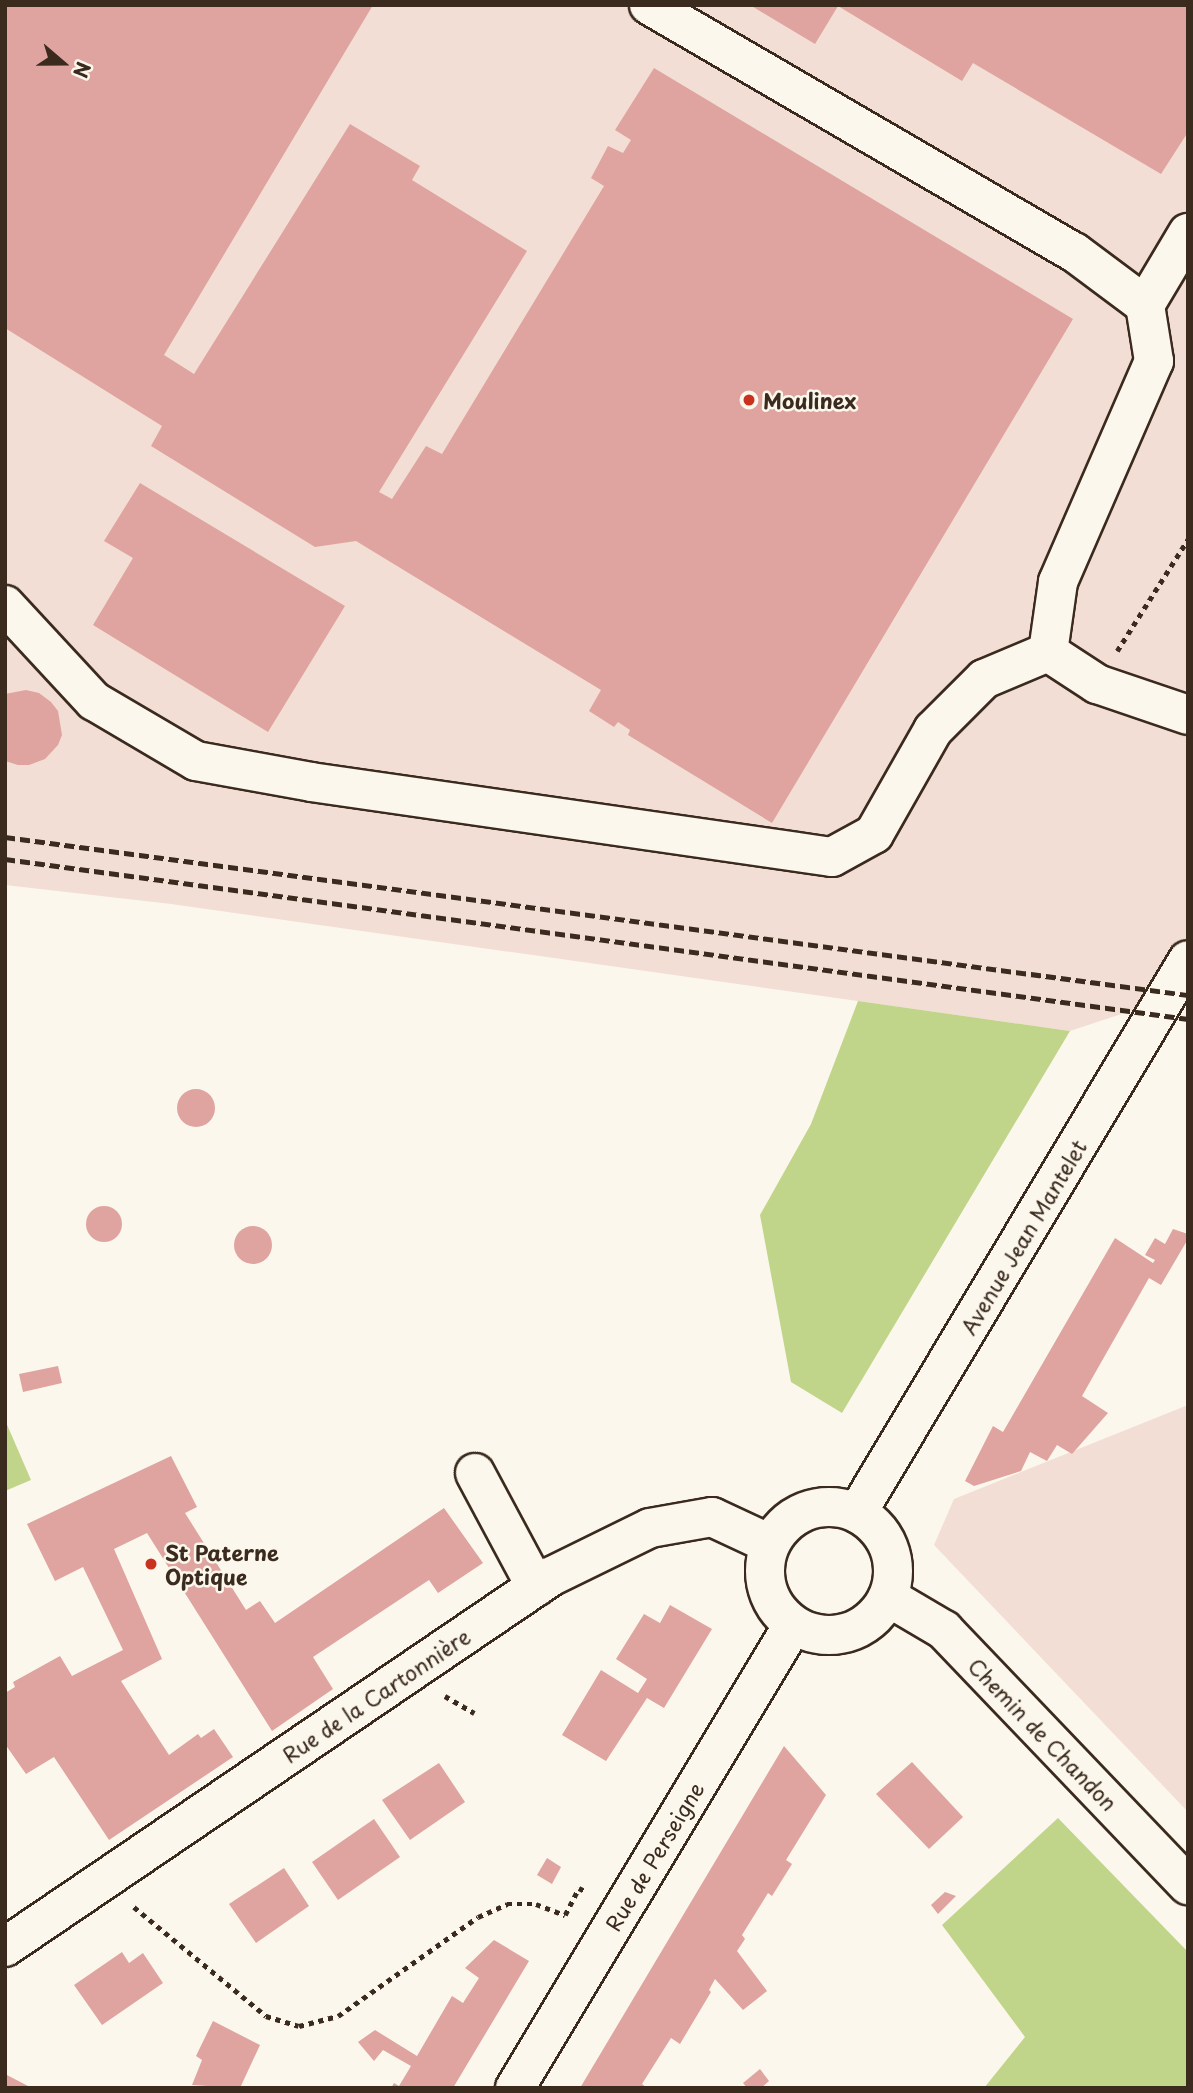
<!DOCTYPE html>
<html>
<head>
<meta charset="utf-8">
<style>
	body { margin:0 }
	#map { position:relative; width:1193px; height:2093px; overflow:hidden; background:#fbf7ec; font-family:"Playpen Sans",sans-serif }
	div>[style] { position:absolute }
	.built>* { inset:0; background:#f3ded5 }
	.green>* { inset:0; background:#c1d58a }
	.building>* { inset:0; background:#dfa49f }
	.round { border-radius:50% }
	.path>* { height:4.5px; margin-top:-2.25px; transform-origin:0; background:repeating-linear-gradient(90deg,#3b2a1e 0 5px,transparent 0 10px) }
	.roads { filter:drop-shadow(2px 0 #3b2a1e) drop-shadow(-2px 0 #3b2a1e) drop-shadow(0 2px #3b2a1e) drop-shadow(0 -2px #3b2a1e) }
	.minor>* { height:38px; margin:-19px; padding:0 19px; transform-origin:19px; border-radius:19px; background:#fbf7ec }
	.major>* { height:38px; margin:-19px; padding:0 19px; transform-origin:19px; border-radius:19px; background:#fbf7ec }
	.major>.ring { margin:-19px; padding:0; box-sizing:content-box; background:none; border:38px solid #fbf7ec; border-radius:50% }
	.rail>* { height:5px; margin-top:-2.5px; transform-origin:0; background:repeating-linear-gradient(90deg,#3b2a1e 0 10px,transparent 0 15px) }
	.dots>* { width:19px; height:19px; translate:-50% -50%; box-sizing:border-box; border:4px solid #fbf7ec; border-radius:50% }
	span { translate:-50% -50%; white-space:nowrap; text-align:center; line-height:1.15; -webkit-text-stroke:5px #fbf7ec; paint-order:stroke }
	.poi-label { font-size:21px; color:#3b2a1e; font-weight:700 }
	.left { translate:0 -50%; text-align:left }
	.street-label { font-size:21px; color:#3b2a1e }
	.frame { position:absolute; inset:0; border:7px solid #3b2a1e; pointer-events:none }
	.north { position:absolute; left:28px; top:28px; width:70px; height:70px; -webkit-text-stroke:5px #fbf7ec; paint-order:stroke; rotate:110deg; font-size:19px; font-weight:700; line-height:28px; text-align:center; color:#3b2a1e }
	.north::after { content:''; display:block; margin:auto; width:24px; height:32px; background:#3b2a1e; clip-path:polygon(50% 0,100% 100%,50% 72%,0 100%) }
</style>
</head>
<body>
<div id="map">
	<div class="built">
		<div style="clip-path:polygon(5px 5px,1188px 5px,1188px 992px,1070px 1031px,171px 904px,5px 885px)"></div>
		<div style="clip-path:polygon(1188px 1405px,1188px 1812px,934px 1545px,954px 1499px)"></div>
	</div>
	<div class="green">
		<div style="clip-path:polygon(858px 1001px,1070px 1031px,842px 1413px,791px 1382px,760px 1215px,811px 1124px)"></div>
		<div style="clip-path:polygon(5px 1420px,31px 1480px,5px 1491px)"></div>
		<div style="clip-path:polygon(1058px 1818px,1188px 1952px,1188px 2088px,984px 2088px,1025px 2037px,942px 1925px)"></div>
	</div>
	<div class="building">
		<div style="clip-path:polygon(5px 5px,373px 5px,164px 355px,194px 374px,350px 124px,420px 166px,412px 180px,527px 251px,379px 492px,392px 499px,426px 446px,442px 454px,604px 186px,591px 178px,608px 146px,623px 153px,631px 140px,615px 130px,654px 68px,1073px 319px,772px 823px,628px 735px,630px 730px,618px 722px,614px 727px,589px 711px,601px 690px,356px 541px,315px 547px,151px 446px,162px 426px,5px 328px)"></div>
		<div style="clip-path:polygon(750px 5px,1188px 5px,1188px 132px,1161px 174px,973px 63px,962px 81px,838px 6px,815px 44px)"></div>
		<div style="clip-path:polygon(140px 483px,345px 606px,268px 732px,93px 625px,133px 558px,104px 541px)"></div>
		<div style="clip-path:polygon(26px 690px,39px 693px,51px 702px,58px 711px,62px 735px,58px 745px,45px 759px,29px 765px,18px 765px,5px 761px,5px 694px)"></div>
		<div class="round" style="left:177px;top:1089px;width:38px;height:38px"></div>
		<div class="round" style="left:86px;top:1206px;width:36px;height:36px"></div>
		<div class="round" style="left:234px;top:1226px;width:38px;height:38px"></div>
		<div style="clip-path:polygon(1173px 1229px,1188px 1234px,1188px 1239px,1161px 1285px,1149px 1278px,1082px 1396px,1108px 1413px,1072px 1454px,1057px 1445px,1047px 1461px,1030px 1452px,1021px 1471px,974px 1486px,965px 1481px,993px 1426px,1003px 1432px,1115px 1238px,1153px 1263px,1155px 1260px,1145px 1255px,1155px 1238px,1165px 1244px)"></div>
		<div style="clip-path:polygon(58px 1366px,62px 1383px,23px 1392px,19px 1374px)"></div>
		<div style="clip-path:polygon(171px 1456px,197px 1507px,185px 1513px,246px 1610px,260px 1601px,275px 1623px,444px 1508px,483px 1563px,438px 1593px,429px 1580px,313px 1657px,333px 1689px,272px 1731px,147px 1533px,114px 1549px,162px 1659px,121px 1681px,169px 1755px,198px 1734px,201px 1738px,214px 1729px,233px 1757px,109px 1840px,54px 1757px,26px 1774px,5px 1744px,5px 1693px,15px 1687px,13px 1682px,60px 1656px,72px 1676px,123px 1650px,83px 1567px,55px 1581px,27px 1524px)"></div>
		<div style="clip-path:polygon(670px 1605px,712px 1629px,664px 1708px,647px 1698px,606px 1761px,562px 1735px,601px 1670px,638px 1693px,647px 1679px,616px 1659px,644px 1614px,660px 1623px)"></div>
		<div style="clip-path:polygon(784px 1746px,826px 1795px,786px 1860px,792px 1864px,772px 1896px,768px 1893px,742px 1935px,745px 1939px,737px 1951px,767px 1991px,743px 2010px,715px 1979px,709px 1990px,711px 1992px,680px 2044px,671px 2038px,642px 2084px,647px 2088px,580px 2088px)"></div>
		<div style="clip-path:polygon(912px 1762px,963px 1817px,929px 1849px,876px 1794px)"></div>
		<div style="clip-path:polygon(439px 1763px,465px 1802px,410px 1840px,382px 1800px)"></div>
		<div style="clip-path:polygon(374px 1819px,400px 1857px,338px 1900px,312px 1862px)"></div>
		<div style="clip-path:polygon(547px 1858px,561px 1867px,552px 1884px,537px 1875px)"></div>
		<div style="clip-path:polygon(284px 1868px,309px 1906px,256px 1943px,229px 1904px)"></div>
		<div style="clip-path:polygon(945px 1892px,956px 1896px,938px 1914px,931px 1905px)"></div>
		<div style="clip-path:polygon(494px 1940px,529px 1961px,453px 2088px,391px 2088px,394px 2083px,399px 2086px,411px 2066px,383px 2050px,374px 2061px,358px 2042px,375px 2030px,417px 2056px,452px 1996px,463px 2003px,479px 1978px,465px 1968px)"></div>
		<div style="clip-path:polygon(122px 1952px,129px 1963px,143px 1953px,163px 1983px,102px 2025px,74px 1985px)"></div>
		<div style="clip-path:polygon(213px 2021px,260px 2045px,240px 2088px,192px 2085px,202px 2060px,196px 2056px)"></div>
		<div style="clip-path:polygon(760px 2069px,769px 2081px,761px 2088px,747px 2088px,743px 2083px)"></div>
		<div style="clip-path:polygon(5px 2074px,28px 2086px,29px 2088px,5px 2088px)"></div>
	</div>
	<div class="path">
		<div style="left:1117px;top:651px;width:133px;rotate:-57.6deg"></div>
		<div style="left:445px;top:1696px;width:34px;rotate:30deg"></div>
		<div style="left:134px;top:1907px;width:171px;rotate:39.5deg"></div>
		<div style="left:266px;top:2016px;width:34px;rotate:17deg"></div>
		<div style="left:299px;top:2026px;width:40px;rotate:-14.4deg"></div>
		<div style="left:338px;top:2016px;width:171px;rotate:-35.3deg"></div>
		<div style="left:478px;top:1917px;width:32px;rotate:-24deg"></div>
		<div style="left:507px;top:1904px;width:29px"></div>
		<div style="left:536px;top:1904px;width:31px;rotate:21deg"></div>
		<div style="left:565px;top:1915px;width:30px;rotate:-63deg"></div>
		<div style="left:579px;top:1888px;width:9px;rotate:27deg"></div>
	</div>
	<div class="roads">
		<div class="minor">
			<div style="left:649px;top:5px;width:492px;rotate:30.2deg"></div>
			<div style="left:1074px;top:252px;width:89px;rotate:36.7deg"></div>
			<div style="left:1145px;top:305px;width:57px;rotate:80.9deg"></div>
			<div style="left:1154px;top:361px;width:241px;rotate:113.5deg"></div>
			<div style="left:1058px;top:582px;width:71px;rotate:98.1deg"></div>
			<div style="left:1048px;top:652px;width:59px;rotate:33.1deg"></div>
			<div style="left:1097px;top:684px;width:96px;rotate:18.8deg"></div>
			<div style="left:1145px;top:305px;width:84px;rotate:-59.2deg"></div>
			<div style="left:5px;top:605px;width:131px;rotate:47.2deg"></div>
			<div style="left:94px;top:701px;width:118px;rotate:30.5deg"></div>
			<div style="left:196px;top:761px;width:117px;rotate:10.3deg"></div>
			<div style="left:311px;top:782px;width:526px;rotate:8.19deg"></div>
			<div style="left:832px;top:857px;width:48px;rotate:-28.7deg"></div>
			<div style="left:874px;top:834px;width:120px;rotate:-60.4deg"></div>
			<div style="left:933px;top:730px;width:72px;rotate:-45deg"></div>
			<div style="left:984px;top:679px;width:69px;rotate:-22.9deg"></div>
			<div style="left:475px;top:1473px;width:129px;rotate:61.8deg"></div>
			<div style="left:888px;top:1597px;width:65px;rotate:30.5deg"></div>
			<div style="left:944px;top:1630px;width:353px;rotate:46.3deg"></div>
			<div style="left:5px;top:1947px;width:659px;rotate:-34.17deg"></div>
			<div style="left:550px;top:1577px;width:111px;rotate:-26.1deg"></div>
			<div style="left:650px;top:1528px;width:63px;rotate:-10.1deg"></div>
			<div style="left:712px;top:1517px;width:64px;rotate:25deg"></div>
		</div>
		<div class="major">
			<div class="ring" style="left:765px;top:1507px;width:90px;height:90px"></div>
			<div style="left:857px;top:1513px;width:644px;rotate:-59.1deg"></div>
			<div style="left:515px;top:2088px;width:540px;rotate:-59.02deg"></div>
		</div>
	</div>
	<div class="rail">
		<div style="left:5px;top:837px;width:1194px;rotate:7.61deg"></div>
		<div style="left:5px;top:859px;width:1194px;rotate:7.7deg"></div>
	</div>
	<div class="dots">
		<div style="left:749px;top:400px;background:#c8321e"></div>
		<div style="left:151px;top:1564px;background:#c8321e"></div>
	</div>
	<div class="poi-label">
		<span class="left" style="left:763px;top:400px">Moulinex</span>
		<span class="left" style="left:165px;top:1564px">St Paterne<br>Optique</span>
	</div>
	<div class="street-label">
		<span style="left:1023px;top:1237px;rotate:-59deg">Avenue Jean Mantelet</span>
		<span style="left:376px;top:1695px;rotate:-34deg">Rue de la Cartonnière</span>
		<span style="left:1043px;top:1734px;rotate:46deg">Chemin de Chandon</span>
		<span style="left:654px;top:1856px;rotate:-59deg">Rue de Perseigne</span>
	</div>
	<div class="frame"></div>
	<div class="north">N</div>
</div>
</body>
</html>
